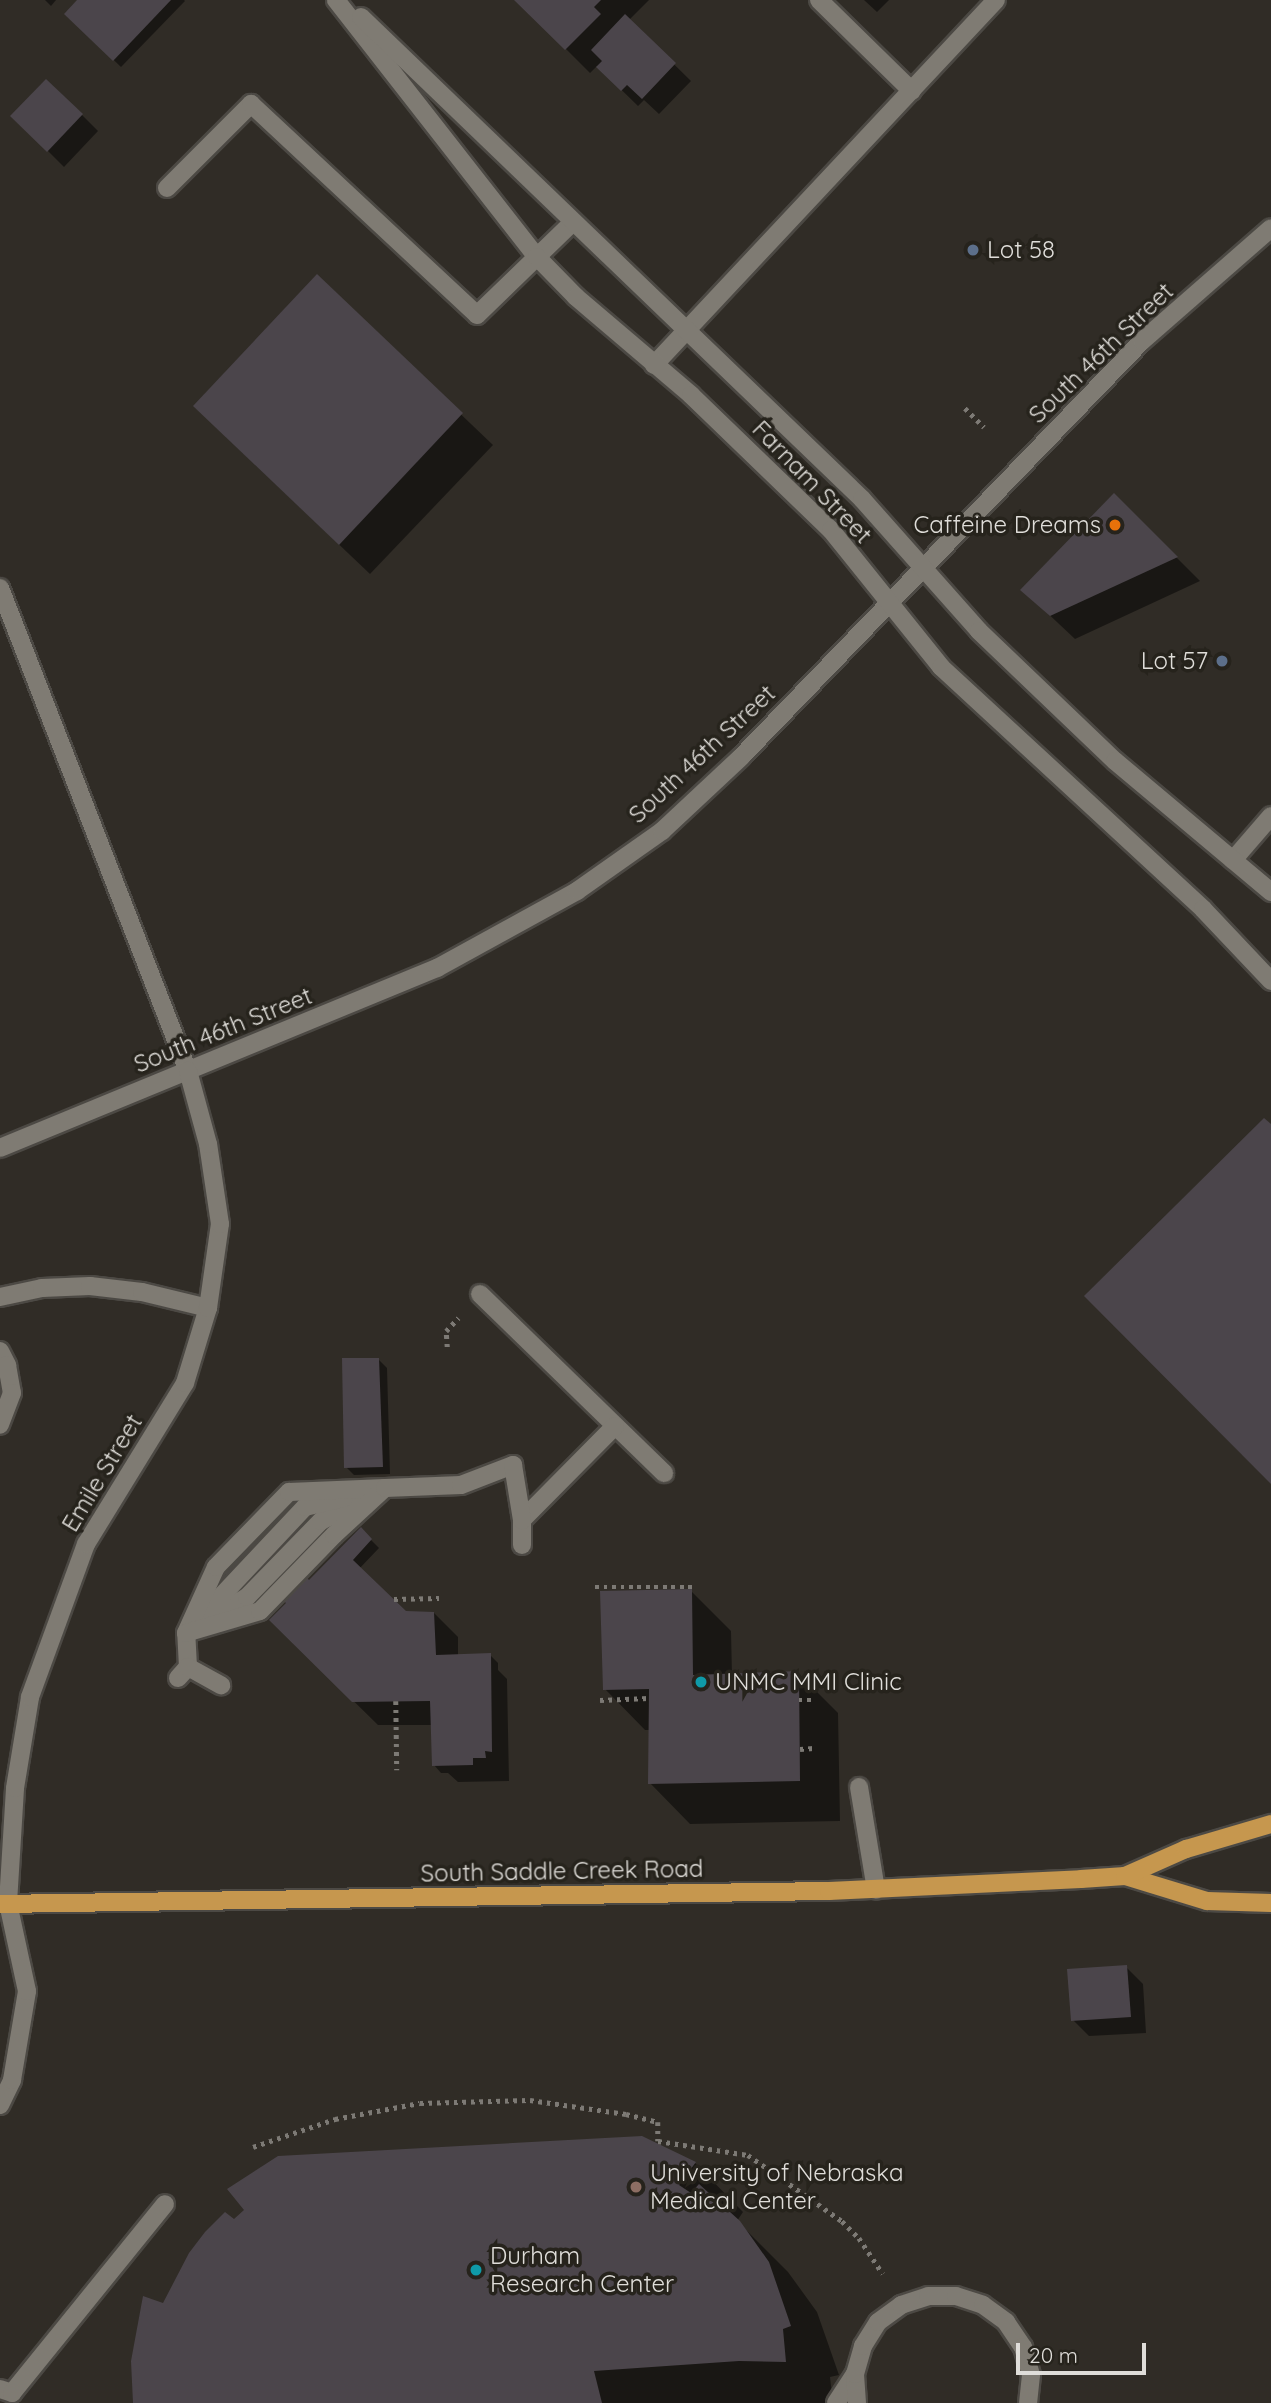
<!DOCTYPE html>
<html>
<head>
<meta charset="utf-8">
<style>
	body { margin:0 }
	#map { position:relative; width:1271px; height:2403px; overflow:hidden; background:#302c26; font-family:Quicksand,sans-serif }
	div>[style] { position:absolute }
	.shadow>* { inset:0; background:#0007 }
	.building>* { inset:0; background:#4b454b }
	.path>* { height:4.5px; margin-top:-2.25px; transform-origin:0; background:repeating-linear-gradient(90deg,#7d7a75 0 3.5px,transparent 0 8.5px) }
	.roads { filter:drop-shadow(2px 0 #4c4944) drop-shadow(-2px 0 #4c4944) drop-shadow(0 2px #4c4944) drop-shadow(0 -2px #4c4944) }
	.service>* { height:18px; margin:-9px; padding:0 9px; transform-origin:9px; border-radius:9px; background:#7f7b73 }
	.minor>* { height:18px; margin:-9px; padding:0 9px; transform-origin:9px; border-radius:9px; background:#7f7b73 }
	.secondary>* { height:18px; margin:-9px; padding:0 9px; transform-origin:9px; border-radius:9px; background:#7f7b73 }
	.primary>* { height:18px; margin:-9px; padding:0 9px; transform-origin:9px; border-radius:9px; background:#c6974e }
	.dots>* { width:19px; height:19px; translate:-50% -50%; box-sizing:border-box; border:4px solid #26231c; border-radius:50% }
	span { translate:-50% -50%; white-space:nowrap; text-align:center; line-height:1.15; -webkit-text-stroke:7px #26231c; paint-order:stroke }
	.poi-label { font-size:24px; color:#dfddd9 }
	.left { translate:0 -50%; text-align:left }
	.right { translate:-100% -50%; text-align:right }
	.street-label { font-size:24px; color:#dfddd9 }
	.scale { position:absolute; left:1016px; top:2343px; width:130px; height:32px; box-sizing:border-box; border:4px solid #dfddd9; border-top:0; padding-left:9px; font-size:21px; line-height:24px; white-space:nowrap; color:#dfddd9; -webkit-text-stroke:5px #26231c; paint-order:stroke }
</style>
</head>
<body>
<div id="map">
	<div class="shadow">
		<div style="clip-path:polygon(45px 0,56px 0,51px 6px)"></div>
		<div style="clip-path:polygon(80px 0,184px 0,185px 1px,121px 67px,66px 14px)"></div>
		<div style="clip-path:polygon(517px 0,649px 0,629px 20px,691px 81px,659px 114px,644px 100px,638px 106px,597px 66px,590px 73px)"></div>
		<div style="clip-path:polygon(864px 0,889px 0,877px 12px)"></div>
		<div style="clip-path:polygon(82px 115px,98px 131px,64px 167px,13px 116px)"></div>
		<div style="clip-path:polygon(317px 277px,493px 445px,370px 574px,226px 437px)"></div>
		<div style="clip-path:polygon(1114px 495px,1200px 581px,1075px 639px,1023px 590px)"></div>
		<div style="clip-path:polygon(379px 1360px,387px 1368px,390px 1474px,354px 1475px,346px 1467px)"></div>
		<div style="clip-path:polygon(361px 1530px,379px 1548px,359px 1569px,405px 1613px,434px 1613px,458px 1637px,458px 1656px,490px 1655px,498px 1663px,498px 1670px,507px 1679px,509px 1781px,458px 1782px,448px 1773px,441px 1773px,434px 1765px,433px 1725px,378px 1725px,271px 1620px,288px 1604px,282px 1598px,231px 1580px,223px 1573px,309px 1582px)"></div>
		<div style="clip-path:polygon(691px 1591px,731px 1631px,732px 1675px,798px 1673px,838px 1713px,840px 1821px,690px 1824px,650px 1783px,650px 1730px,645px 1730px,605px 1689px)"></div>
		<div style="clip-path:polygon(1126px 1967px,1143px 1984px,1146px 2033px,1089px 2036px,1073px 2020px)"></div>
		<div style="clip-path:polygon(695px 2163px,743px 2212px,737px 2221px,788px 2272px,817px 2312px,839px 2375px,830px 2377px,833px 2403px,135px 2403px,165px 2305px,234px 2222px)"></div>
	</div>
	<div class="building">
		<div style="clip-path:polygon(77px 0,171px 0,113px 61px,64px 14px)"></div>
		<div style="clip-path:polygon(514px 0,601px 0,594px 7px,601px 14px,565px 50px)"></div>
		<div style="clip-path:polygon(625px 14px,676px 63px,642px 99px,627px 85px,621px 91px,596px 67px,602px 61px,591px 50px)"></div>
		<div style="clip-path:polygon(46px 79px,83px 114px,47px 152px,10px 116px)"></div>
		<div style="clip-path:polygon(317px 274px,463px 413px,339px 545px,193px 406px)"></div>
		<div style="clip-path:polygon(1114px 493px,1178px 557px,1050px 616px,1020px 590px)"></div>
		<div style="clip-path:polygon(1264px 1118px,1271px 1124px,1271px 1484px,1084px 1296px)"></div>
		<div style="clip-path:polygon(342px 1358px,379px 1358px,383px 1467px,344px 1468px)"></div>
		<div style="clip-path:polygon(361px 1527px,372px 1539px,353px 1560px,406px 1611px,434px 1612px,436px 1655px,491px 1653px,492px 1752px,485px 1751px,486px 1758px,473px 1758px,473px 1765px,432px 1766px,430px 1701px,352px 1702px,269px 1620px,286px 1603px,272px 1590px,221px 1573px,248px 1545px,293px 1563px,309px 1580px)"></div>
		<div style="clip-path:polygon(692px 1589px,693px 1675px,799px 1671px,800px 1781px,648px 1784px,649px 1689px,603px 1690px,600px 1591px)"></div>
		<div style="clip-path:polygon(1127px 1965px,1131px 2017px,1071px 2021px,1067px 1969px)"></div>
		<div style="clip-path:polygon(642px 2136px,696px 2162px,679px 2185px,691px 2193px,699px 2184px,740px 2221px,769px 2262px,791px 2326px,783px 2329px,786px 2362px,739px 2361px,594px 2371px,602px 2403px,133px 2403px,131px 2361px,143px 2296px,163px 2303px,189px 2253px,205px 2232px,225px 2212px,234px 2219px,244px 2210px,227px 2189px,278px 2156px)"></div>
	</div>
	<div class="path">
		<div style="left:965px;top:408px;width:27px;rotate:45deg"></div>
		<div style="left:447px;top:1347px;width:16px;rotate:-94deg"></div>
		<div style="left:446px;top:1331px;width:18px;rotate:-47deg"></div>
		<div style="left:595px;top:1587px;width:101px"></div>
		<div style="left:394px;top:1599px;width:45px;rotate:-1.3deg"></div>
		<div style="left:600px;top:1700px;width:49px;rotate:-2.3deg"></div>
		<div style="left:799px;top:1700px;width:14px"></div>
		<div style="left:396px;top:1701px;width:69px;rotate:89.2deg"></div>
		<div style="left:800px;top:1749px;width:14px;rotate:-4deg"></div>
		<div style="left:253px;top:2147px;width:87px;rotate:-18.9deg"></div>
		<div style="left:335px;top:2119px;width:86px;rotate:-10.7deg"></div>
		<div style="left:420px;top:2103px;width:110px;rotate:-1.6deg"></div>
		<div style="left:530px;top:2100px;width:97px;rotate:8.3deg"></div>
		<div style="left:626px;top:2114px;width:33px;rotate:14deg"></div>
		<div style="left:658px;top:2122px;width:19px;rotate:90deg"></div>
		<div style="left:658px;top:2141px;width:91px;rotate:8.8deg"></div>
		<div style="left:748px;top:2155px;width:115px;rotate:35.1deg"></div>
		<div style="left:842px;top:2221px;width:24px;rotate:45deg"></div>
		<div style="left:859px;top:2238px;width:43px;rotate:56.3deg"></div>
	</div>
	<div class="roads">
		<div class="service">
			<div style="left:819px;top:0;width:130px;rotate:44.4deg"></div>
			<div style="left:167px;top:188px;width:119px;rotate:-45deg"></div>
			<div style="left:251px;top:104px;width:309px;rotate:43deg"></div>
			<div style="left:477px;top:315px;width:132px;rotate:-44.1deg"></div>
			<div style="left:654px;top:365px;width:500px;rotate:-46.86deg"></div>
			<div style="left:0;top:588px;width:518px;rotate:68.73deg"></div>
			<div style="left:1233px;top:860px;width:58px;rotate:-49.2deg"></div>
			<div style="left:480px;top:1294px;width:257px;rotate:44.2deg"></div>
			<div style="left:0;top:1297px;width:43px;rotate:-12.1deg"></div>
			<div style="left:42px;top:1288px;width:48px;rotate:-2.4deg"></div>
			<div style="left:90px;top:1286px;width:52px;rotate:6.6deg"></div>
			<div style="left:142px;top:1292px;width:68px;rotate:13.6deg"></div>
			<div style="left:0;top:1351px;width:16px;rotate:63deg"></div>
			<div style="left:7px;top:1365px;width:28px;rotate:80deg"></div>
			<div style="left:12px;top:1393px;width:34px;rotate:111deg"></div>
			<div style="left:522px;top:1545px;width:25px;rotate:-90deg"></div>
			<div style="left:522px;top:1520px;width:132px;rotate:-45.3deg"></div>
			<div style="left:210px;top:1619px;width:43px;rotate:-30.7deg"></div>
			<div style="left:247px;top:1597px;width:106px;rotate:-45.8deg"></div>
			<div style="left:321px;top:1521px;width:44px;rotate:-27.1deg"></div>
			<div style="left:196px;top:1623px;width:159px;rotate:-46.8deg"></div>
			<div style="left:305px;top:1507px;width:40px;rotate:-13deg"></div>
			<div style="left:186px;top:1633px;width:72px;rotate:-65.6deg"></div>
			<div style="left:216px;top:1567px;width:105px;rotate:-45.8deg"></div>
			<div style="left:289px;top:1492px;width:96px;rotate:-2.4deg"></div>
			<div style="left:188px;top:1667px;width:34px;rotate:-93deg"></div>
			<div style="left:186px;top:1633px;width:77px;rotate:-16.6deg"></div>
			<div style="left:260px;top:1611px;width:106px;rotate:-45.8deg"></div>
			<div style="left:334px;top:1535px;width:69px;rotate:-42.7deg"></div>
			<div style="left:385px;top:1488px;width:76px;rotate:-2.3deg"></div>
			<div style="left:461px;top:1485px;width:56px;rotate:-21deg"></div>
			<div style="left:513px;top:1465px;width:56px;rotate:80.7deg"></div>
			<div style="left:178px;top:1678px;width:15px;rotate:-48deg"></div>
			<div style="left:188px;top:1667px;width:38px;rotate:29deg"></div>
			<div style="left:859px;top:1787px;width:104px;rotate:80.6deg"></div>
			<div style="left:0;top:2389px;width:13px;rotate:18deg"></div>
			<div style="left:12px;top:2393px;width:243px;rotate:-51deg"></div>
		</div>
		<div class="minor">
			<div style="left:0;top:1148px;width:473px;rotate:-22.4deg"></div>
			<div style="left:437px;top:968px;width:160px;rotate:-28.8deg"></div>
			<div style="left:577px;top:891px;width:104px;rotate:-35.2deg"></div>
			<div style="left:662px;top:831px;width:108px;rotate:-43.1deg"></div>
			<div style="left:741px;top:757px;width:578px;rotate:-46.05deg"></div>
			<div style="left:1142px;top:341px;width:171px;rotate:-41.2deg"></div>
			<div style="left:0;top:2105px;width:28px;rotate:-64deg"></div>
			<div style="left:12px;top:2080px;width:90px;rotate:-80.4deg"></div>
			<div style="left:27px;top:1991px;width:90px;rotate:-102.2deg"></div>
			<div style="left:8px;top:1903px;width:115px;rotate:-86.5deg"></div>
			<div style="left:15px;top:1788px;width:92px;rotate:-80.6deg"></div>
			<div style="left:30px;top:1697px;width:163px;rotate:-69.9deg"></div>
			<div style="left:86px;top:1544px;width:189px;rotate:-58.4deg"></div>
			<div style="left:185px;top:1383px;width:78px;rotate:-73deg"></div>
			<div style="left:208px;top:1308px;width:85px;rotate:-81.9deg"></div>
			<div style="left:220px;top:1224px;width:81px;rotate:-98.5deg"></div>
			<div style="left:208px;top:1144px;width:76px;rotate:-105.3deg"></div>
			<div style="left:836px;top:2403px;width:35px;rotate:-57deg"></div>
			<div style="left:857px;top:2403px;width:29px;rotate:-94deg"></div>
			<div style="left:855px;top:2374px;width:29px;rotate:-74deg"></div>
			<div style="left:863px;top:2346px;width:28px;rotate:-58deg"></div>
			<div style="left:878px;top:2322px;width:29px;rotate:-36deg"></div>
			<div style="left:901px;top:2305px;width:28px;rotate:-18deg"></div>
			<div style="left:928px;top:2296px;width:28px"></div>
			<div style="left:956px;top:2296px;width:28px;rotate:18deg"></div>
			<div style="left:983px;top:2305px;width:29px;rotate:36deg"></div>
			<div style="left:1006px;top:2322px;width:30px;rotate:56deg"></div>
			<div style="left:1023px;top:2347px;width:29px;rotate:74deg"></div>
			<div style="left:1031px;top:2375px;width:28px;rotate:96deg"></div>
		</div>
		<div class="secondary">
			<div style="left:336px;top:0;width:326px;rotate:52deg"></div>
			<div style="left:537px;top:257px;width:56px;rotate:45.7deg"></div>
			<div style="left:576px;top:297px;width:151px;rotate:40.4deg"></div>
			<div style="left:691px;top:395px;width:194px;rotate:44deg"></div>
			<div style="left:831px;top:530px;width:176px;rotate:51.2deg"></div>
			<div style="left:941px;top:667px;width:357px;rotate:42.7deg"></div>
			<div style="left:1203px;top:909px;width:99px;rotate:46.6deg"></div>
			<div style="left:361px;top:17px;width:695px;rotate:43.89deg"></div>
			<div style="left:862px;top:499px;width:176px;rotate:48.4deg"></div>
			<div style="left:979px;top:631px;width:188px;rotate:43.7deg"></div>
			<div style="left:1115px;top:761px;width:204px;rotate:40deg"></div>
		</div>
		<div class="primary">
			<div style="left:1125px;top:1876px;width:86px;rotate:17deg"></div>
			<div style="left:1207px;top:1901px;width:64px;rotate:1.8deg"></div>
			<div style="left:0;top:1904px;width:829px;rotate:-0.9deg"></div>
			<div style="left:829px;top:1891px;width:252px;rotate:-2.7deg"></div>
			<div style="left:1081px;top:1879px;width:44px;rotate:-3.9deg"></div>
			<div style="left:1125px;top:1876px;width:67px;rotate:-23.9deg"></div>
			<div style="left:1186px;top:1849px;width:89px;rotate:-16.4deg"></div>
		</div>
	</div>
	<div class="dots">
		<div style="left:973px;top:250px;background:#5c6f8a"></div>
		<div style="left:1115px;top:525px;background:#e8710a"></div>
		<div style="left:1222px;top:661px;background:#5c6f8a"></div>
		<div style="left:701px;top:1682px;background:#0f9aa8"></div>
		<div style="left:636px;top:2187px;background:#8d6e63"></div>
		<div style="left:476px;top:2270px;background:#0f9aa8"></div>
	</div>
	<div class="poi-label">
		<span class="left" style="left:987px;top:250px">Lot 58</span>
		<span class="right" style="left:1101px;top:525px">Caffeine Dreams</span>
		<span class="right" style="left:1208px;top:661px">Lot 57</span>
		<span class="left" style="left:715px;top:1682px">UNMC MMI Clinic</span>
		<span class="left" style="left:650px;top:2187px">University of Nebraska<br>Medical Center</span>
		<span class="left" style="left:490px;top:2270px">Durham<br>Research Center</span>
	</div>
	<div class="street-label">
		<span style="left:1101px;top:353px;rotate:-44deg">South 46th Street</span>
		<span style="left:812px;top:482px;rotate:46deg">Farnam Street</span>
		<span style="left:702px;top:754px;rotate:-43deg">South 46th Street</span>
		<span style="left:223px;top:1030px;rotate:-22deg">South 46th Street</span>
		<span style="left:102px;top:1473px;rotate:-59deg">Emile Street</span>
		<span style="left:562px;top:1871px;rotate:-1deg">South Saddle Creek Road</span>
	</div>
	<div class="scale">20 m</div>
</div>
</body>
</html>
